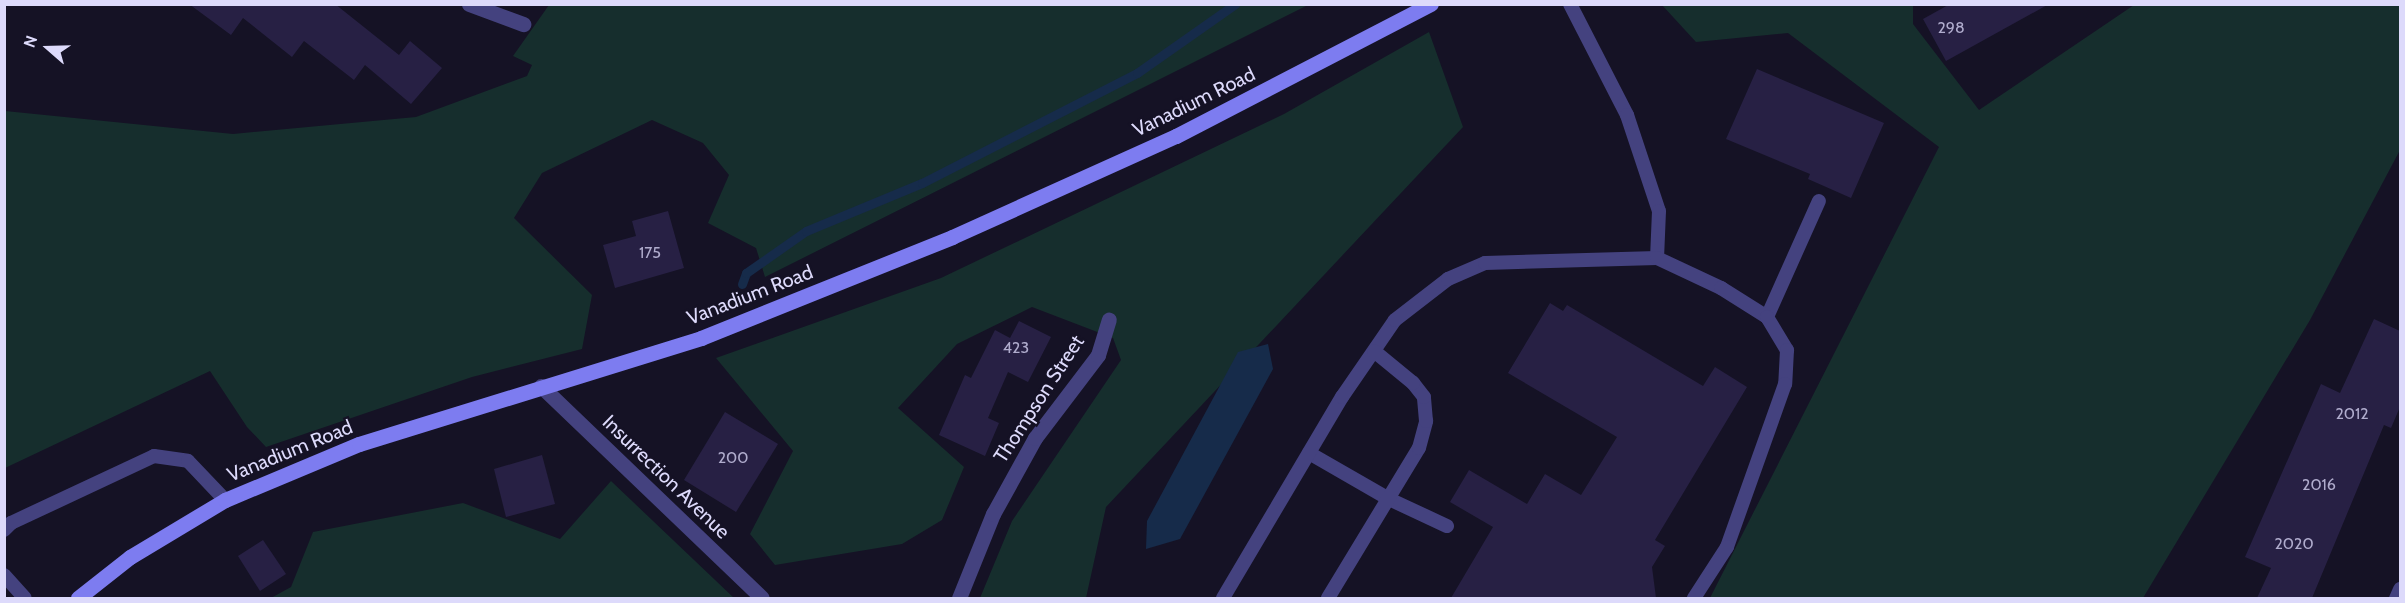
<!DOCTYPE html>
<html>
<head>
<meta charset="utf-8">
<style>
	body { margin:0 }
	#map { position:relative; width:2405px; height:603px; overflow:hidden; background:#151225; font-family:Cabin,sans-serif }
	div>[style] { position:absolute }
	.green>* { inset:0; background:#162e2d }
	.water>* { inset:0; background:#162b4a }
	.stream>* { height:9px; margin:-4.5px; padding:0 4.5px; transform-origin:4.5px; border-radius:4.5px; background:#162b4a }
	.building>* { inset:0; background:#272044 }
	.lane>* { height:14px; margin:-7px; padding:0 7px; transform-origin:7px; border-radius:7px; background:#44427f }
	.street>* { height:15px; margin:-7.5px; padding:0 7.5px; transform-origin:7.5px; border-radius:7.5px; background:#44427f }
	.secondary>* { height:15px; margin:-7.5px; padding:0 7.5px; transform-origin:7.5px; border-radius:7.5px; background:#7d7cf0 }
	span { translate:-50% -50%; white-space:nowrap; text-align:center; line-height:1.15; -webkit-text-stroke:4.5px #151225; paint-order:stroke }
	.number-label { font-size:16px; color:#b0accd }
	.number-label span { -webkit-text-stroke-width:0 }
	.street-label { font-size:20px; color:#dddafb }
	.frame { position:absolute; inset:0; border:6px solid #dddafb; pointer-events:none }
	.north { position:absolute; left:18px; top:18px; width:60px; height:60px; -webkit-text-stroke:4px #151225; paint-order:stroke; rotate:290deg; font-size:16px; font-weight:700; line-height:24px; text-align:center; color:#dddafb }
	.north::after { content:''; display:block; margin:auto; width:21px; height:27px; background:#dddafb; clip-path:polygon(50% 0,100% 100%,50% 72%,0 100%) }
</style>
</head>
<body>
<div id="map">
	<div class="green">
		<div style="clip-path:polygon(549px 5px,549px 4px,1308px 5px,765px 277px,756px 248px,708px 223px,729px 175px,703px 143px,652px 120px,542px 173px,514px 218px,592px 295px,582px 349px,472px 377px,266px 447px,247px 427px,210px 371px,5px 468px,5px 111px,233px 134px,416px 117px,527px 76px,532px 65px,513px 56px)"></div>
		<div style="clip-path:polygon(1662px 5px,1913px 5px,1913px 24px,1979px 110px,2134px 5px,2400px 5px,2400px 150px,2310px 320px,2143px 598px,1710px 598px,1939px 147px,1788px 33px,1696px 42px)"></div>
		<div style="clip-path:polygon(1429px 32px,1463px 127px,1106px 507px,1086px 598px,980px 598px,1012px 521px,1121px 360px,1113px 338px,1032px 307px,957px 344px,898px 408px,964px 467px,942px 520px,902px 544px,775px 565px,750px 534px,793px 451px,716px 358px,941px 278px,1284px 114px)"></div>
		<div style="clip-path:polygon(611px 481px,734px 598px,271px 598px,291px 587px,313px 532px,463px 503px,560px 539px)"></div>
	</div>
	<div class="water">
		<div style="clip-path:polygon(1268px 344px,1273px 369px,1180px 539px,1146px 549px,1147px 521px,1238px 352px)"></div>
	</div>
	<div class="stream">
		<div style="left:742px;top:284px;width:12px;rotate:-70deg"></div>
		<div style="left:746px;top:273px;width:73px;rotate:-35deg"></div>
		<div style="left:806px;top:231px;width:126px;rotate:-22.5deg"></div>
		<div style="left:922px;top:183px;width:242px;rotate:-27.1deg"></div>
		<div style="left:1137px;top:73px;width:120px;rotate:-35.1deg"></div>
	</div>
	<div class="building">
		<div style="clip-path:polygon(189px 4px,335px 4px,399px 55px,410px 41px,442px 68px,411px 104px,365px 65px,354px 80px,304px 41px,292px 57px,243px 18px,231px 35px)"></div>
		<div style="clip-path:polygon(1950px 4px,2049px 4px,1946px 61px,1923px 19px)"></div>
		<div style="clip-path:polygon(1757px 69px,1884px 123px,1851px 198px,1808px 179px,1810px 174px,1726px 139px)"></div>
		<div style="clip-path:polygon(668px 211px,684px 268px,615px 288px,603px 245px,636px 236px,632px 221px)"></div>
		<div style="clip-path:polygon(1550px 303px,1563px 311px,1567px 305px,1703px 386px,1715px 367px,1747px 387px,1655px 540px,1665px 546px,1652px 567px,1656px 598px,1451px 598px,1493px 527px,1450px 502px,1469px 470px,1527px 504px,1545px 474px,1581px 495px,1617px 437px,1508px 373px)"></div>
		<div style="clip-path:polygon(2374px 319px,2400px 331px,2400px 407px,2391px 428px,2384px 425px,2312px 598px,2257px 598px,2271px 568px,2245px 557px,2321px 384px,2340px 393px)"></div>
		<div style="clip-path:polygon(1019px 321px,1051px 337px,1028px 382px,1008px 372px,988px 418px,999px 423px,985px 456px,939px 435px,965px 375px,971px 378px,995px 330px,1010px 338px)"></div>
		<div style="clip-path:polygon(725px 412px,778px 444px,736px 512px,684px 480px)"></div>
		<div style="clip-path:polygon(542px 455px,555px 504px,506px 517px,494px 469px)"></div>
		<div style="clip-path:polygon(263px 540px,286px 574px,260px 591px,238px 556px)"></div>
	</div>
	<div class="lane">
		<div style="left:1570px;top:4px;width:125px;rotate:62.8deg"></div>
		<div style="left:1627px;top:115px;width:101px;rotate:71.6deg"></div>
		<div style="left:1659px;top:211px;width:47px;rotate:92.4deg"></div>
		<div style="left:1767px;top:317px;width:127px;rotate:-65.9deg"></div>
		<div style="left:1309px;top:453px;width:92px;rotate:29.9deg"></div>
		<div style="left:1389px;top:499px;width:64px;rotate:25deg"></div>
		<div style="left:4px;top:530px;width:10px;rotate:-45deg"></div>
		<div style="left:11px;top:523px;width:158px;rotate:-25.1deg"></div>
		<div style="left:154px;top:456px;width:34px;rotate:8deg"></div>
		<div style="left:188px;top:461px;width:54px;rotate:46.5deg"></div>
		<div style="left:4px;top:575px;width:31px;rotate:48deg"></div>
		<div style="left:1223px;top:598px;width:234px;rotate:-59.4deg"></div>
		<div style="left:1342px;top:397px;width:93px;rotate:-55.5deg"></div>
		<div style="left:1395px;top:320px;width:67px;rotate:-37.7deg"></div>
		<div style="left:1448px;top:279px;width:40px;rotate:-23.4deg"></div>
		<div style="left:1485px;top:263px;width:172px;rotate:-1.7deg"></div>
		<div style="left:1657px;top:258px;width:71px;rotate:25.1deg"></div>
		<div style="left:1721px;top:288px;width:54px;rotate:32.2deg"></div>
		<div style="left:1767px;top:317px;width:39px;rotate:59deg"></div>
		<div style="left:1787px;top:350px;width:34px;rotate:93deg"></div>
		<div style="left:1785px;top:384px;width:173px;rotate:109.6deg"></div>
		<div style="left:1727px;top:547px;width:61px;rotate:122.9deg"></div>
		<div style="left:1328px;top:598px;width:175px;rotate:-58.8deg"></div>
		<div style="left:1419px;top:448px;width:28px;rotate:-75deg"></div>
		<div style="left:1426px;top:421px;width:24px;rotate:-95deg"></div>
		<div style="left:1424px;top:397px;width:18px;rotate:-128deg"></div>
		<div style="left:1413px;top:383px;width:50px;rotate:-140.6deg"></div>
	</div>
	<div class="street">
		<div style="left:469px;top:4px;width:58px;rotate:20.3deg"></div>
		<div style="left:541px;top:386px;width:306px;rotate:43.8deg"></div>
		<div style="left:959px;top:598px;width:91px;rotate:-68deg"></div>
		<div style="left:993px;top:514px;width:87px;rotate:-61.1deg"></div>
		<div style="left:1035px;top:438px;width:104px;rotate:-52.8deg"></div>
		<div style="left:1098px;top:355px;width:37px;rotate:-73deg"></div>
		<div style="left:2396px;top:598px;width:10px;rotate:-66deg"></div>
	</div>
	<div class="secondary">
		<div style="left:78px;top:598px;width:66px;rotate:-38.3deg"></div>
		<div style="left:130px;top:557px;width:111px;rotate:-31deg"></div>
		<div style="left:225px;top:500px;width:145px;rotate:-22.7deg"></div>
		<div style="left:359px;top:444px;width:358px;rotate:-17.2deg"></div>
		<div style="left:701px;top:338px;width:271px;rotate:-21.9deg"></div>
		<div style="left:952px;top:237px;width:246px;rotate:-24.3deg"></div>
		<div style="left:1176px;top:136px;width:287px;rotate:-27.4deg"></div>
	</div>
	<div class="number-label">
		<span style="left:1951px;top:28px">298</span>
		<span style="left:650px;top:253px">175</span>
		<span style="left:1016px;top:348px">423</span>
		<span style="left:2352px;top:414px">2012</span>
		<span style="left:733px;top:458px">200</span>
		<span style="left:2319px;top:485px">2016</span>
		<span style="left:2294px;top:544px">2020</span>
	</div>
	<div class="street-label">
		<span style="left:1194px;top:102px;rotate:-26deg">Vanadium Road</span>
		<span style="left:750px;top:295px;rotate:-21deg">Vanadium Road</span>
		<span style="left:1039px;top:399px;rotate:-57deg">Thompson Street</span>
		<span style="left:290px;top:451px;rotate:-22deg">Vanadium Road</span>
		<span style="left:666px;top:477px;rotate:44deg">Insurrection Avenue</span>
	</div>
	<div class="frame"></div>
	<div class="north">N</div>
</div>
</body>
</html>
